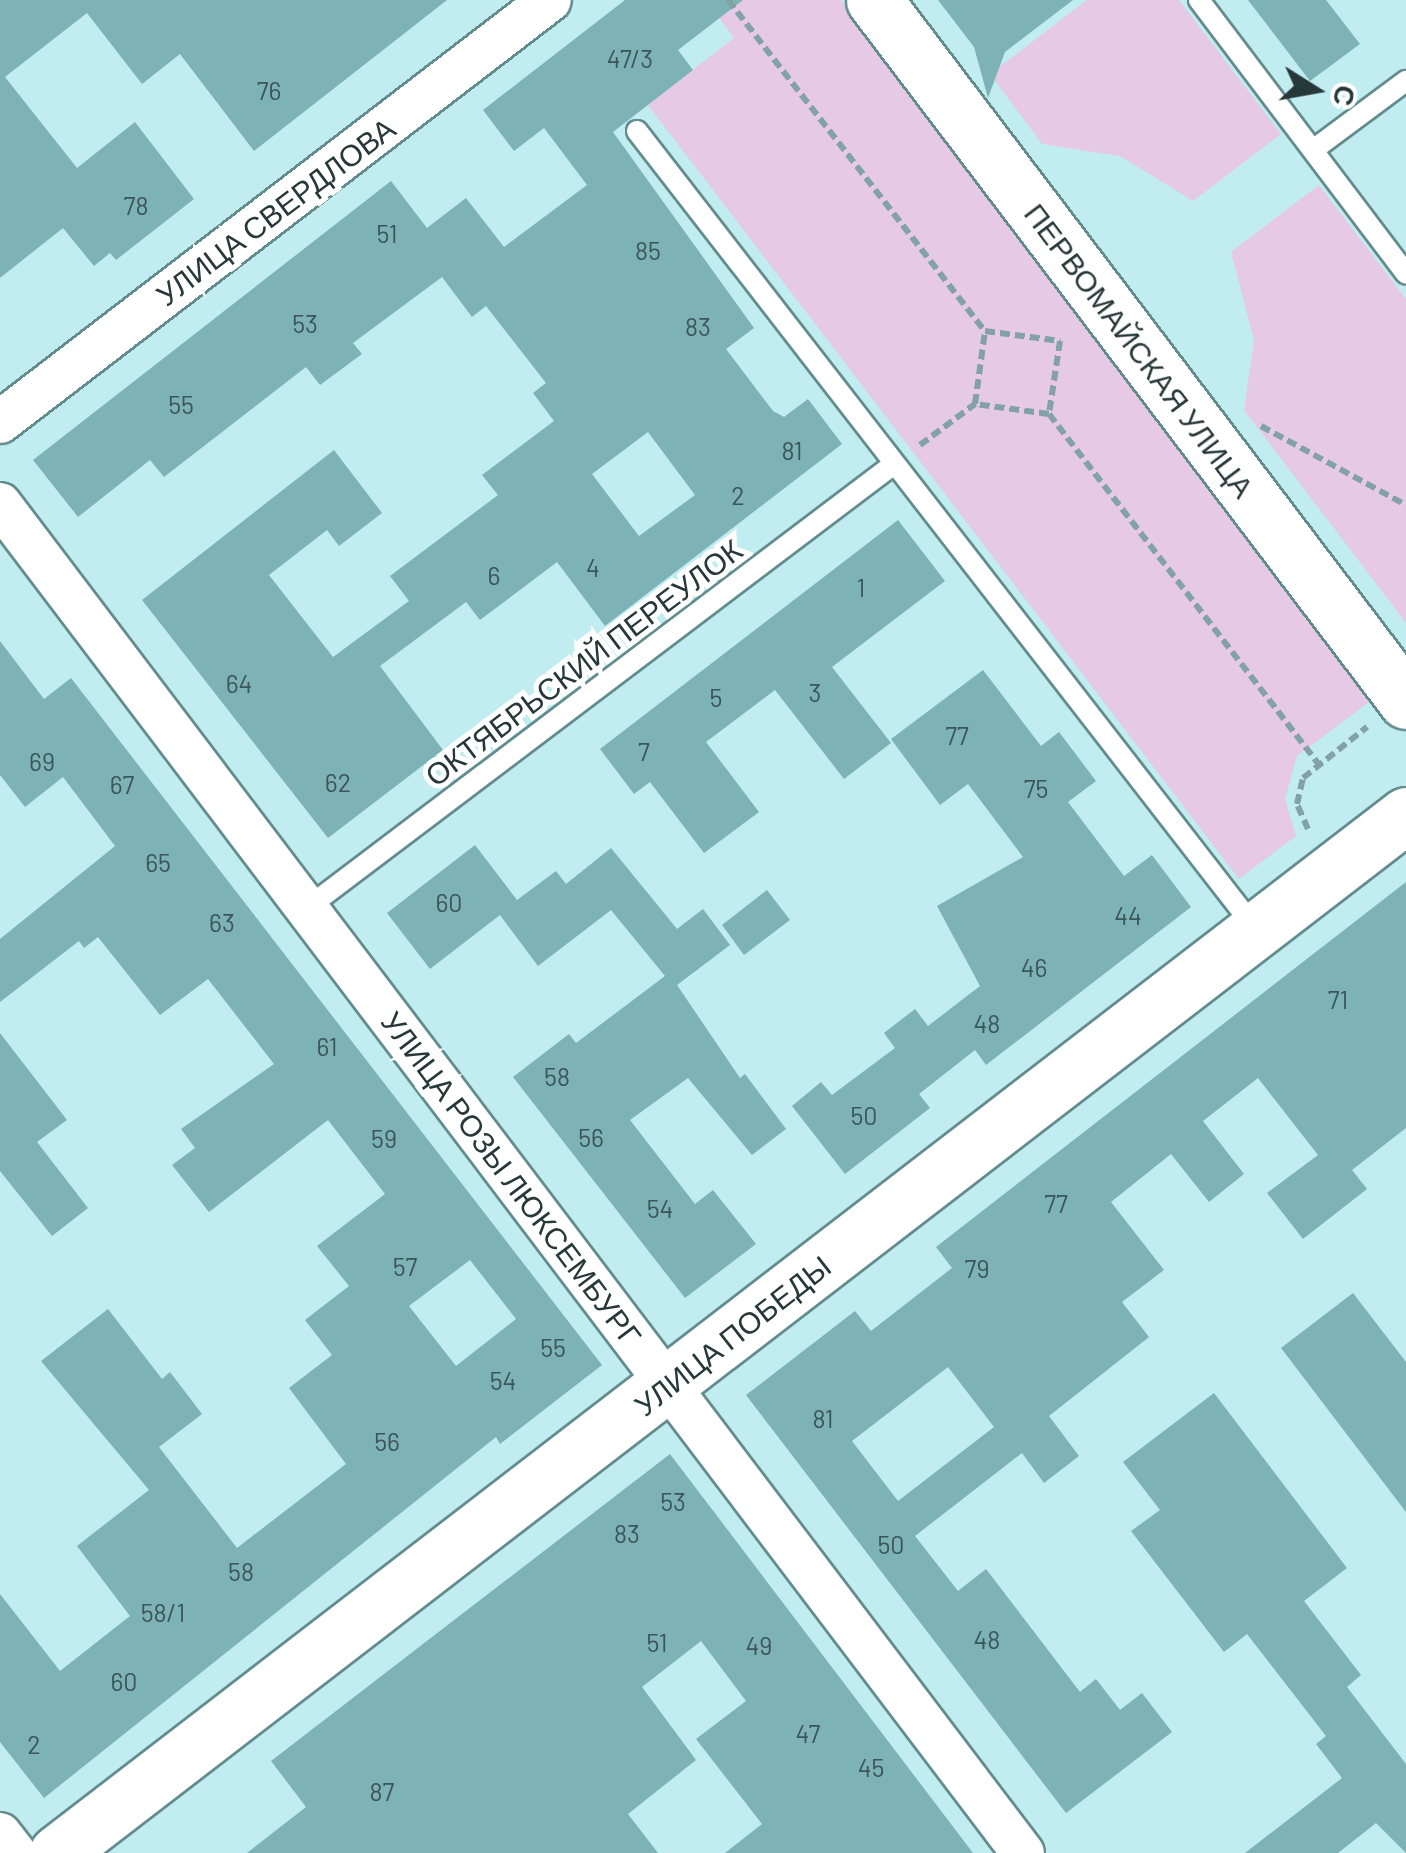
<!DOCTYPE html>
<html>
<head>
<meta charset="utf-8">
<style>
	body { margin:0 }
	#map { position:relative; width:1406px; height:1853px; overflow:hidden; background:#c1ecf0; font-family:Barlow,sans-serif }
	div>[style] { position:absolute }
	.green>* { inset:0; background:#e5c9e5 }
	.building>* { inset:0; background:#7db2b7 }
	.path>* { height:6px; margin-top:-3px; transform-origin:0; background:repeating-linear-gradient(90deg,#82a2a5 0 10px,transparent 0 15px) }
	.roads { filter:drop-shadow(2px 0 #638c8f) drop-shadow(-2px 0 #638c8f) drop-shadow(0 2px #638c8f) drop-shadow(0 -2px #638c8f) }
	.lane>* { height:20px; margin:-10px; padding:0 10px; transform-origin:10px; border-radius:10px; background:#fff }
	.street>* { height:42px; margin:-21px; padding:0 21px; transform-origin:21px; border-radius:21px; background:#fff }
	.secondary>* { height:55px; margin:-27.5px; padding:0 27.5px; transform-origin:27.5px; border-radius:27.5px; background:#fff }
	span { translate:-50% -50%; white-space:nowrap; text-align:center; line-height:1.15; -webkit-text-stroke:10px #fff; paint-order:stroke }
	.number-label { font-size:25px; color:#3c5658 }
	.number-label span { -webkit-text-stroke-width:0 }
	.street-label { font-size:30px; color:#273839 }
	.north { position:absolute; left:1266px; top:40px; width:100px; height:100px; -webkit-text-stroke:8px #fff; paint-order:stroke; rotate:101deg; font-size:28px; font-weight:700; line-height:40px; text-align:center; color:#273839 }
	.north::after { content:''; display:block; margin:auto; width:35px; height:45px; background:#273839; clip-path:polygon(50% 0,100% 100%,50% 72%,0 100%) }
</style>
</head>
<body>
<div id="map">
	<div class="green">
		<div style="clip-path:polygon(706px 0,841px 0,1369px 702px,1297px 756px,1285px 799px,1296px 836px,1239px 879px,648px 105px,734px 38px)"></div>
		<div style="clip-path:polygon(1087px 0,1179px 0,1281px 134px,1193px 201px,1120px 156px,1042px 144px,990px 74px)"></div>
		<div style="clip-path:polygon(1319px 185px,1406px 299px,1406px 623px,1244px 410px,1254px 340px,1231px 252px)"></div>
	</div>
	<div class="building">
		<div style="clip-path:polygon(0 0,447px 0,254px 151px,180px 54px,142px 84px,87px 13px,5px 77px,77px 168px,135px 122px,194px 199px,116px 260px,110px 253px,94px 266px,63px 228px,0 278px)"></div>
		<div style="clip-path:polygon(evenodd,625px 0,743px 0,678px 50px,693px 70px,613px 132px,754px 328px,726px 349px,773px 411px,784px 417px,808px 399px,842px 444px,605px 626px,557px 562px,480px 620px,466px 602px,380px 666px,443px 750px,328px 838px,142px 600px,334px 450px,382px 513px,339px 546px,327px 530px,269px 575px,333px 657px,409px 601px,390px 576px,498px 495px,482px 475px,554px 421px,533px 393px,546px 383px,486px 306px,472px 317px,442px 277px,353px 343px,362px 354px,320px 385px,306px 367px,164px 477px,150px 460px,78px 517px,33px 460px,391px 181px,427px 228px,466px 198px,504px 247px,587px 185px,544px 128px,514px 151px,483px 110px,625px 0,648px 432px,695px 495px,639px 536px,592px 474px,648px 432px)"></div>
		<div style="clip-path:polygon(938px 0,1073px 0,1005px 52px,988px 98px,974px 47px)"></div>
		<div style="clip-path:polygon(1248px 0,1326px 0,1360px 44px,1310px 81px)"></div>
		<div style="clip-path:polygon(898px 520px,945px 581px,832px 667px,891px 743px,844px 779px,775px 690px,706px 742px,759px 812px,704px 853px,650px 782px,634px 794px,600px 749px)"></div>
		<div style="clip-path:polygon(evenodd,0 641px,44px 699px,71px 678px,602px 1365px,500px 1444px,496px 1437px,44px 1798px,0 1742px,0 1594px,60px 1671px,130px 1616px,77px 1546px,149px 1490px,41px 1361px,108px 1309px,162px 1379px,170px 1372px,202px 1414px,159px 1447px,237px 1548px,346px 1464px,289px 1388px,332px 1355px,305px 1320px,349px 1286px,317px 1246px,385px 1194px,328px 1120px,209px 1212px,172px 1165px,195px 1148px,181px 1129px,274px 1064px,208px 979px,160px 1015px,98px 937px,84px 948px,79px 941px,0 1002px,0 939px,115px 846px,63px 777px,25px 807px,0 775px,0 641px,470px 1260px,516px 1319px,456px 1366px,409px 1306px,470px 1260px)"></div>
		<div style="clip-path:polygon(983px 670px,1041px 746px,1059px 732px,1096px 781px,1068px 802px,1124px 876px,1152px 855px,1191px 907px,986px 1065px,975px 1050px,919px 1094px,930px 1108px,845px 1174px,792px 1106px,821px 1082px,832px 1095px,895px 1048px,884px 1033px,915px 1009px,928px 1026px,980px 986px,937px 906px,1023px 857px,968px 784px,940px 805px,891px 739px)"></div>
		<div style="clip-path:polygon(475px 845px,517px 900px,556px 871px,566px 884px,611px 848px,677px 929px,703px 909px,730px 945px,677px 985px,740px 1078px,745px 1074px,786px 1129px,752px 1155px,688px 1078px,630px 1120px,695px 1204px,713px 1190px,756px 1244px,685px 1298px,513px 1077px,569px 1034px,576px 1043px,665px 976px,611px 910px,538px 966px,500px 915px,430px 969px,387px 913px)"></div>
		<div style="clip-path:polygon(evenodd,1406px 882px,1406px 1128px,1352px 1170px,1367px 1189px,1303px 1239px,1267px 1193px,1318px 1155px,1258px 1078px,1203px 1121px,1244px 1174px,1209px 1202px,1171px 1154px,1111px 1202px,1164px 1270px,1122px 1302px,1149px 1337px,1049px 1416px,1079px 1456px,1044px 1483px,1022px 1453px,915px 1536px,958px 1591px,986px 1569px,1080px 1692px,1096px 1679px,1120px 1710px,1142px 1693px,1172px 1732px,1066px 1813px,746px 1395px,855px 1311px,871px 1331px,952px 1268px,936px 1247px,1406px 882px,948px 1367px,994px 1427px,898px 1501px,852px 1441px,948px 1367px)"></div>
		<div style="clip-path:polygon(767px 890px,790px 920px,744px 955px,722px 925px)"></div>
		<div style="clip-path:polygon(0 1033px,67px 1120px,37px 1142px,88px 1208px,52px 1236px,0 1171px)"></div>
		<div style="clip-path:polygon(1353px 1293px,1406px 1362px,1406px 1512px,1281px 1348px)"></div>
		<div style="clip-path:polygon(1214px 1393px,1347px 1568px,1304px 1601px,1361px 1675px,1347px 1687px,1406px 1764px,1406px 1853px,1376px 1823px,1338px 1853px,1245px 1853px,1342px 1778px,1316px 1744px,1326px 1736px,1247px 1634px,1224px 1652px,1131px 1531px,1160px 1510px,1123px 1462px)"></div>
		<div style="clip-path:polygon(670px 1454px,973px 1853px,725px 1853px,762px 1824px,696px 1739px,746px 1701px,701px 1641px,642px 1687px,696px 1760px,628px 1814px,658px 1853px,247px 1853px,306px 1807px,271px 1761px)"></div>
	</div>
	<div class="path">
		<div style="left:728px;top:0;width:419px;rotate:52.2deg"></div>
		<div style="left:985px;top:331px;width:76px;rotate:7.6deg"></div>
		<div style="left:1060px;top:341px;width:74px;rotate:98.6deg"></div>
		<div style="left:1049px;top:414px;width:75px;rotate:-172.3deg"></div>
		<div style="left:975px;top:404px;width:74px;rotate:-82.2deg"></div>
		<div style="left:1049px;top:414px;width:441px;rotate:52.4deg"></div>
		<div style="left:1261px;top:426px;width:165px;rotate:28.6deg"></div>
		<div style="left:920px;top:445px;width:69px;rotate:-36.7deg"></div>
		<div style="left:1308px;top:829px;width:27px;rotate:-114deg"></div>
		<div style="left:1297px;top:804px;width:27px;rotate:-77deg"></div>
		<div style="left:1303px;top:778px;width:82px;rotate:-38.6deg"></div>
	</div>
	<div class="roads">
		<div class="lane">
			<div style="left:1199px;top:0;width:343px;rotate:52.9deg"></div>
			<div style="left:637px;top:131px;width:1009px;rotate:52.21deg"></div>
			<div style="left:1313px;top:150px;width:116px;rotate:-36.6deg"></div>
			<div style="left:307px;top:908px;width:736px;rotate:-37.1deg"></div>
		</div>
		<div class="street">
			<div style="left:0;top:422px;width:693px;rotate:-37.5deg"></div>
			<div style="left:0;top:504px;width:1693px;rotate:52.83deg"></div>
			<div style="left:0;top:1834px;width:24px;rotate:52deg"></div>
		</div>
		<div class="secondary">
			<div style="left:874px;top:0;width:880px;rotate:52.8deg"></div>
			<div style="left:57px;top:1853px;width:1702px;rotate:-37.58deg"></div>
		</div>
	</div>
	<div class="number-label">
		<span style="left:630px;top:58px">47/3</span>
		<span style="left:269px;top:90px">76</span>
		<span style="left:136px;top:205px">78</span>
		<span style="left:387px;top:233px">51</span>
		<span style="left:648px;top:250px">85</span>
		<span style="left:305px;top:323px">53</span>
		<span style="left:698px;top:326px">83</span>
		<span style="left:181px;top:404px">55</span>
		<span style="left:792px;top:450px">81</span>
		<span style="left:738px;top:495px">2</span>
		<span style="left:593px;top:567px">4</span>
		<span style="left:494px;top:575px">6</span>
		<span style="left:861px;top:587px">1</span>
		<span style="left:239px;top:683px">64</span>
		<span style="left:815px;top:692px">3</span>
		<span style="left:716px;top:697px">5</span>
		<span style="left:957px;top:735px">77</span>
		<span style="left:644px;top:751px">7</span>
		<span style="left:42px;top:761px">69</span>
		<span style="left:338px;top:782px">62</span>
		<span style="left:122px;top:784px">67</span>
		<span style="left:1036px;top:788px">75</span>
		<span style="left:158px;top:862px">65</span>
		<span style="left:449px;top:902px">60</span>
		<span style="left:1128px;top:915px">44</span>
		<span style="left:222px;top:922px">63</span>
		<span style="left:1034px;top:967px">46</span>
		<span style="left:1338px;top:999px">71</span>
		<span style="left:987px;top:1023px">48</span>
		<span style="left:327px;top:1046px">61</span>
		<span style="left:557px;top:1076px">58</span>
		<span style="left:864px;top:1115px">50</span>
		<span style="left:591px;top:1137px">56</span>
		<span style="left:384px;top:1138px">59</span>
		<span style="left:1056px;top:1203px">77</span>
		<span style="left:660px;top:1208px">54</span>
		<span style="left:405px;top:1266px">57</span>
		<span style="left:977px;top:1268px">79</span>
		<span style="left:553px;top:1347px">55</span>
		<span style="left:503px;top:1380px">54</span>
		<span style="left:823px;top:1418px">81</span>
		<span style="left:387px;top:1441px">56</span>
		<span style="left:673px;top:1501px">53</span>
		<span style="left:627px;top:1533px">83</span>
		<span style="left:891px;top:1544px">50</span>
		<span style="left:241px;top:1571px">58</span>
		<span style="left:163px;top:1612px">58/1</span>
		<span style="left:987px;top:1639px">48</span>
		<span style="left:657px;top:1642px">51</span>
		<span style="left:759px;top:1645px">49</span>
		<span style="left:124px;top:1681px">60</span>
		<span style="left:808px;top:1733px">47</span>
		<span style="left:34px;top:1744px">2</span>
		<span style="left:871px;top:1767px">45</span>
		<span style="left:382px;top:1791px">87</span>
	</div>
	<div class="street-label">
		<span style="left:275px;top:211px;rotate:-37deg">УЛИЦА СВЕРДЛОВА</span>
		<span style="left:1140px;top:350px;rotate:53deg">ПЕРВОМАЙСКАЯ УЛИЦА</span>
		<span style="left:583px;top:662px;rotate:-37deg">ОКТЯБРЬСКИЙ ПЕРЕУЛОК</span>
		<span style="left:512px;top:1178px;rotate:53deg">УЛИЦА РОЗЫ ЛЮКСЕМБУРГ</span>
		<span style="left:732px;top:1335px;rotate:-38deg">УЛИЦА ПОБЕДЫ</span>
	</div>
	<div class="north">С</div>
</div>
</body>
</html>
